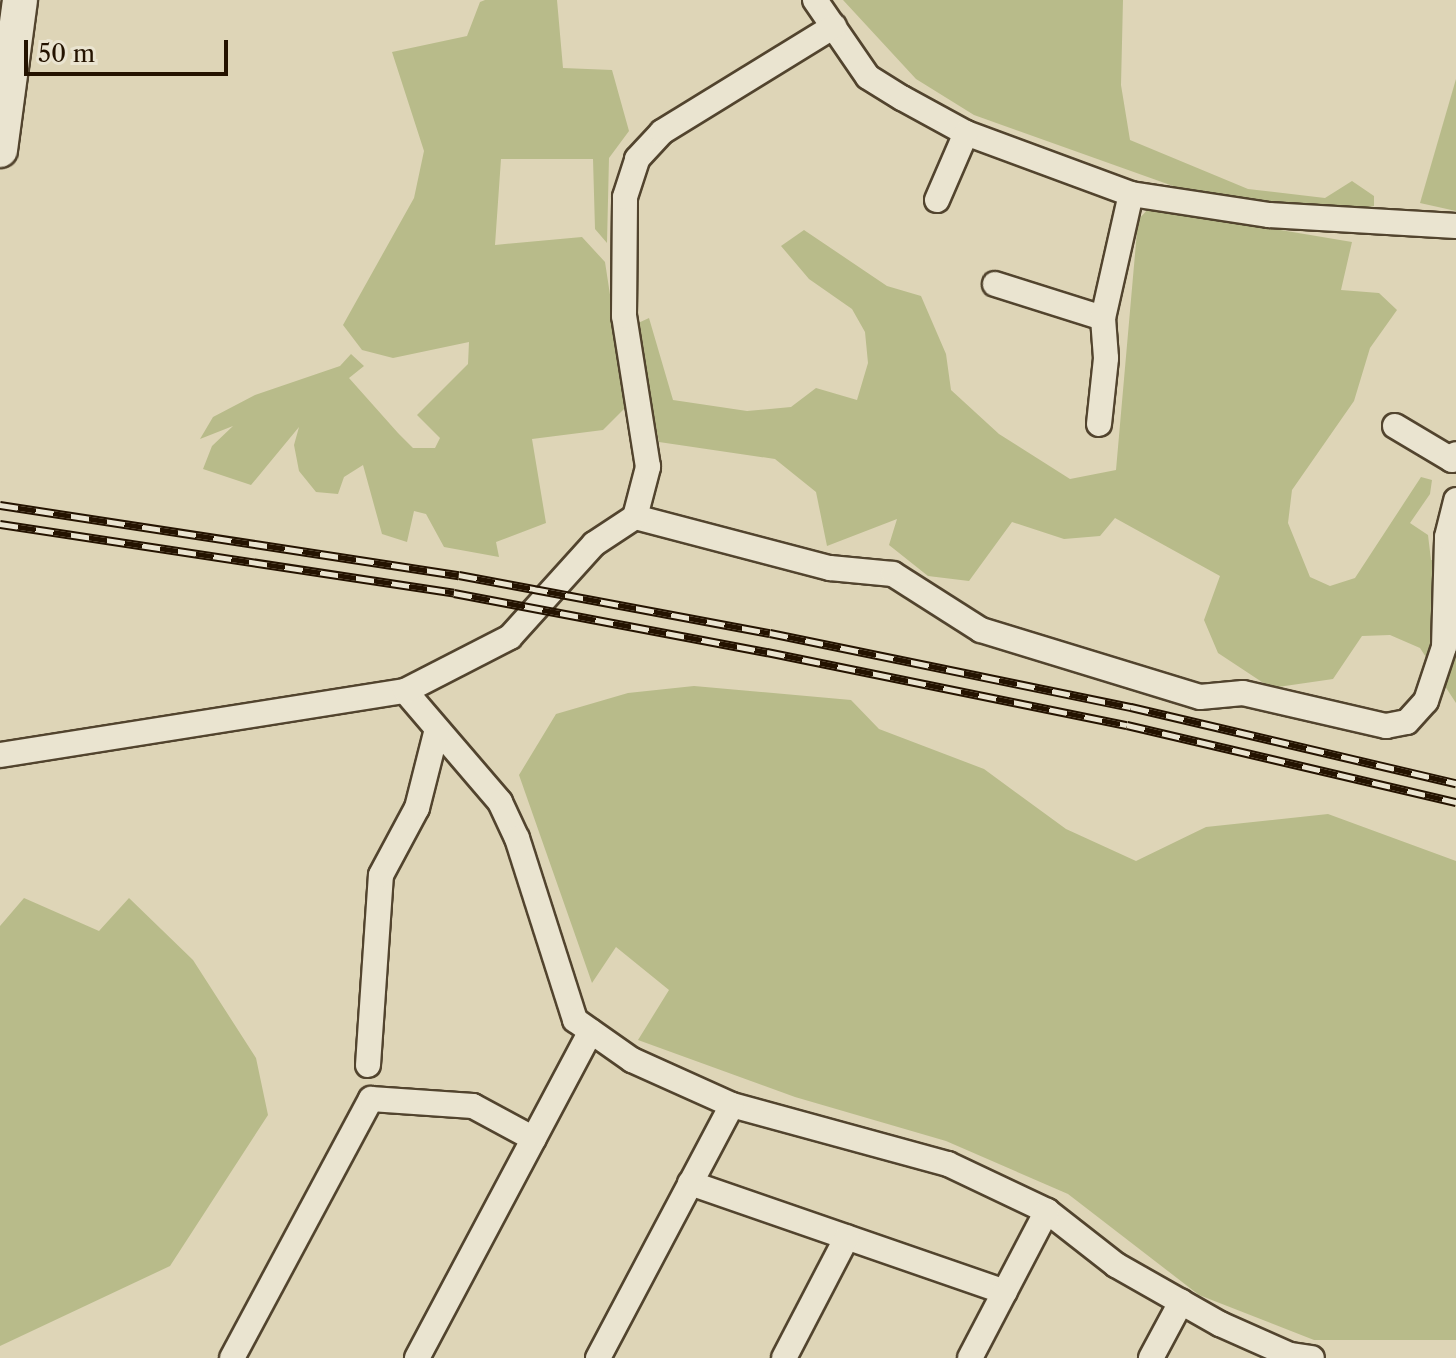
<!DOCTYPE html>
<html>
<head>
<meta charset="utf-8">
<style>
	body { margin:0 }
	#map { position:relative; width:1456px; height:1358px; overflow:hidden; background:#ded5b7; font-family:"Libre Caslon Text",serif }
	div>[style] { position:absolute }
	.green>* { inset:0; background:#b8bb8a }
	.roads { filter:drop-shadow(2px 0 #52442e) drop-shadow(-2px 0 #52442e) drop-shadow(0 2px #52442e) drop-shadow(0 -2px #52442e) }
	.street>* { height:24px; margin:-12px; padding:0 12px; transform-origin:12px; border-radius:12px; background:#eae4d0 }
	.secondary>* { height:34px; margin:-17px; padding:0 17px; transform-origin:17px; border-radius:17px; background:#eae4d0 }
	.rail>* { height:9px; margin-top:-4.5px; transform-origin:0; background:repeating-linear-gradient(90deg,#eae4d0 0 18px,#241300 0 36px); box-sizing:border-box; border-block:2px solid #241300 }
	span { translate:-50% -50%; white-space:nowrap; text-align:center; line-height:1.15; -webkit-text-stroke:6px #eae4d0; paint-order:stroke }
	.scale { position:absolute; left:24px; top:40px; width:204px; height:36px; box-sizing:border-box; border:4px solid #241300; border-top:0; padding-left:10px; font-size:24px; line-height:28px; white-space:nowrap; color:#241300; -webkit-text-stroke:6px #eae4d0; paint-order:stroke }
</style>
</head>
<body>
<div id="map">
	<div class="green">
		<div style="clip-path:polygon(485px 0,557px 0,563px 68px,612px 70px,629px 131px,609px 158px,607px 243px,595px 229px,593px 159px,501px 159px,495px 245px,582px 237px,605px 262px,627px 406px,603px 430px,532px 439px,546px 523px,496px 542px,499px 557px,444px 547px,426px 514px,414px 511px,407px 542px,382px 534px,363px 465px,344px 477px,338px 494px,316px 492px,299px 471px,294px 445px,299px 427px,251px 485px,203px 469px,212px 446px,233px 426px,200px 439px,213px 417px,255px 395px,340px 366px,351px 354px,364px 366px,349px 378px,398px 433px,413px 448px,435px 448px,440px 438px,417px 415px,468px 364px,469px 342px,393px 358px,362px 350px,343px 325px,414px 198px,424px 151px,392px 52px,467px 36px,480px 2px)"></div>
		<div style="clip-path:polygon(843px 0,1123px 0,1121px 85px,1130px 140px,1248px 189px,1325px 198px,1352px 181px,1374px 196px,1374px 206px,1351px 210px,1257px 205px,1173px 186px,974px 115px,916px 79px)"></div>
		<div style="clip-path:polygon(1456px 79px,1456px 211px,1420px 203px)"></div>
		<div style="clip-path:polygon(1149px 208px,1352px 242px,1341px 290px,1379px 293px,1397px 310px,1370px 348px,1354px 401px,1292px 490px,1288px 523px,1310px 577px,1330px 586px,1355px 578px,1421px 477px,1432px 480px,1430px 494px,1410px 523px,1428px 535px,1431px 560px,1456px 563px,1456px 703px,1420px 648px,1390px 635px,1362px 636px,1333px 679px,1271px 688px,1218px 653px,1204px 620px,1220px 576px,1115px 518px,1100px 536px,1064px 539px,1012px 522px,969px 581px,928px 576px,889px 545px,897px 519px,827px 546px,816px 492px,775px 459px,659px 442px,636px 324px,649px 318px,673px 400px,747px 411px,791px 407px,816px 388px,857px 400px,868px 363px,865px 332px,852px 309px,809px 279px,781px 246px,804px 230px,887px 286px,921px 296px,946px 354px,951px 390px,999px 434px,1070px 479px,1116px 470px,1138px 220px)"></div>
		<div style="clip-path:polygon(694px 686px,851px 700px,879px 729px,984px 769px,1066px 829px,1136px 861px,1206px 827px,1328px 814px,1456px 861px,1456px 1340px,1314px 1340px,1199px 1295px,1068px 1194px,946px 1141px,795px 1097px,638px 1040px,669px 990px,616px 947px,592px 983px,519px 775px,556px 714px,628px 693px)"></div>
		<div style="clip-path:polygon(24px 898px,99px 931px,129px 898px,193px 960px,256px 1058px,268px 1115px,170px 1266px,0 1346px,0 926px)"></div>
	</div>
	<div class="roads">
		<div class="street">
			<div style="left:815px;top:0;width:93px;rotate:55.5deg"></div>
			<div style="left:868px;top:77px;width:40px;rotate:32deg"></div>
			<div style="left:902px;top:98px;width:73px;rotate:28.7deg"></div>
			<div style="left:966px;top:133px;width:176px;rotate:20.3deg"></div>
			<div style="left:1131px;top:194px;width:140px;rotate:8.7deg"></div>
			<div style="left:1269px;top:215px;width:187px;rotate:3.4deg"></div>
			<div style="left:937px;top:200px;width:73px;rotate:-66.6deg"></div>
			<div style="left:995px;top:284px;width:113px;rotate:17.5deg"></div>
			<div style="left:1099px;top:424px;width:66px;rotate:-83.9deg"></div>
			<div style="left:1106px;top:358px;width:40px;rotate:-94.3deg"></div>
			<div style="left:1103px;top:318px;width:127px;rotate:-77.3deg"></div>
			<div style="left:1395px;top:426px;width:66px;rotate:30.8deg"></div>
			<div style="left:1452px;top:460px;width:7px;rotate:-56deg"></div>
			<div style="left:635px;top:517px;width:202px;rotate:14.7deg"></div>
			<div style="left:830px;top:568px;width:63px;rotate:5.4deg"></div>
			<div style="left:893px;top:574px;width:104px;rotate:32.5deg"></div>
			<div style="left:981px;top:630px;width:229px;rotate:17deg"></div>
			<div style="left:1200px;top:697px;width:43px;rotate:-5.3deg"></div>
			<div style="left:1243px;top:693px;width:147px;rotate:13deg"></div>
			<div style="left:1386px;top:726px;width:21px;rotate:-11deg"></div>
			<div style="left:1407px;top:722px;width:28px;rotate:-48deg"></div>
			<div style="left:1426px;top:701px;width:57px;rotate:-71.6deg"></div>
			<div style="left:1444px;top:647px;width:110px;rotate:-88.4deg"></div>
			<div style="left:1447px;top:537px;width:38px;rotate:-76deg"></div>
			<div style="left:405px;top:691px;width:146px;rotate:49.4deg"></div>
			<div style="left:500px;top:802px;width:40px;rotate:65deg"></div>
			<div style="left:517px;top:838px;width:191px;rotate:72.3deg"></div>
			<div style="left:575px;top:1020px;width:70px;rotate:35.1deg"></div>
			<div style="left:632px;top:1060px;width:110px;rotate:24.2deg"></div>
			<div style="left:732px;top:1105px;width:224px;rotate:15.3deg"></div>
			<div style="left:948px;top:1164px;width:110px;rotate:25.4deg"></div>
			<div style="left:1047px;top:1211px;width:88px;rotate:38deg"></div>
			<div style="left:1116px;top:1265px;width:120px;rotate:29.6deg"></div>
			<div style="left:1220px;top:1324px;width:77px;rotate:23.9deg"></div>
			<div style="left:1290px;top:1355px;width:22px;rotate:8deg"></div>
			<div style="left:0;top:755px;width:410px;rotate:-9deg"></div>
			<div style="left:405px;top:691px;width:118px;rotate:-27.2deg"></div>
			<div style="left:510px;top:637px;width:125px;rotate:-47.9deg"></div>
			<div style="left:594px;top:544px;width:49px;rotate:-33.4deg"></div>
			<div style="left:635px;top:517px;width:52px;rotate:-75.4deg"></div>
			<div style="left:648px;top:467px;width:153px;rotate:-99deg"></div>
			<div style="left:624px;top:316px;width:119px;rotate:-89.5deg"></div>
			<div style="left:625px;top:197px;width:40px;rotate:-72deg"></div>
			<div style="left:637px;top:159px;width:37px;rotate:-47deg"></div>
			<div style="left:662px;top:132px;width:202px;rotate:-31.6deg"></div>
			<div style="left:368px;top:1065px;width:190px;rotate:-86.1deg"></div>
			<div style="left:381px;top:875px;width:76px;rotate:-61.8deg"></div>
			<div style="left:417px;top:808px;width:81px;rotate:-75.8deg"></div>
			<div style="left:690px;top:1183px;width:333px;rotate:19.1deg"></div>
			<div style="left:232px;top:1358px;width:294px;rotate:-61.8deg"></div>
			<div style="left:371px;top:1099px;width:102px;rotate:3.9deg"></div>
			<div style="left:473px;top:1106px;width:69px;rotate:28.4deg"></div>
			<div style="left:417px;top:1358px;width:370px;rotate:-62deg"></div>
			<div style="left:598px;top:1358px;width:286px;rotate:-62.1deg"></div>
			<div style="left:784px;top:1358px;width:136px;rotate:-62.5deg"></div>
			<div style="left:970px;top:1358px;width:166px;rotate:-62.4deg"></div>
			<div style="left:1151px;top:1358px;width:64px;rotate:-61.8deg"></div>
		</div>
		<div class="secondary">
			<div style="left:0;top:150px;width:151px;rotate:-82.4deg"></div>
		</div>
	</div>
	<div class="rail">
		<div style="left:0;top:505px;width:464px;rotate:8.7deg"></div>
		<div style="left:459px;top:575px;width:316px;rotate:10.6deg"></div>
		<div style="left:770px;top:633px;width:369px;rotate:11.6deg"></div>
		<div style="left:1131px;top:707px;width:334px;rotate:13.2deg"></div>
		<div style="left:0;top:524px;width:459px;rotate:8.6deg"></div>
		<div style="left:454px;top:593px;width:319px;rotate:10.7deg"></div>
		<div style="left:767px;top:652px;width:367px;rotate:11.5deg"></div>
		<div style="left:1127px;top:725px;width:338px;rotate:13.2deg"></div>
	</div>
	<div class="scale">50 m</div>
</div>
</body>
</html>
